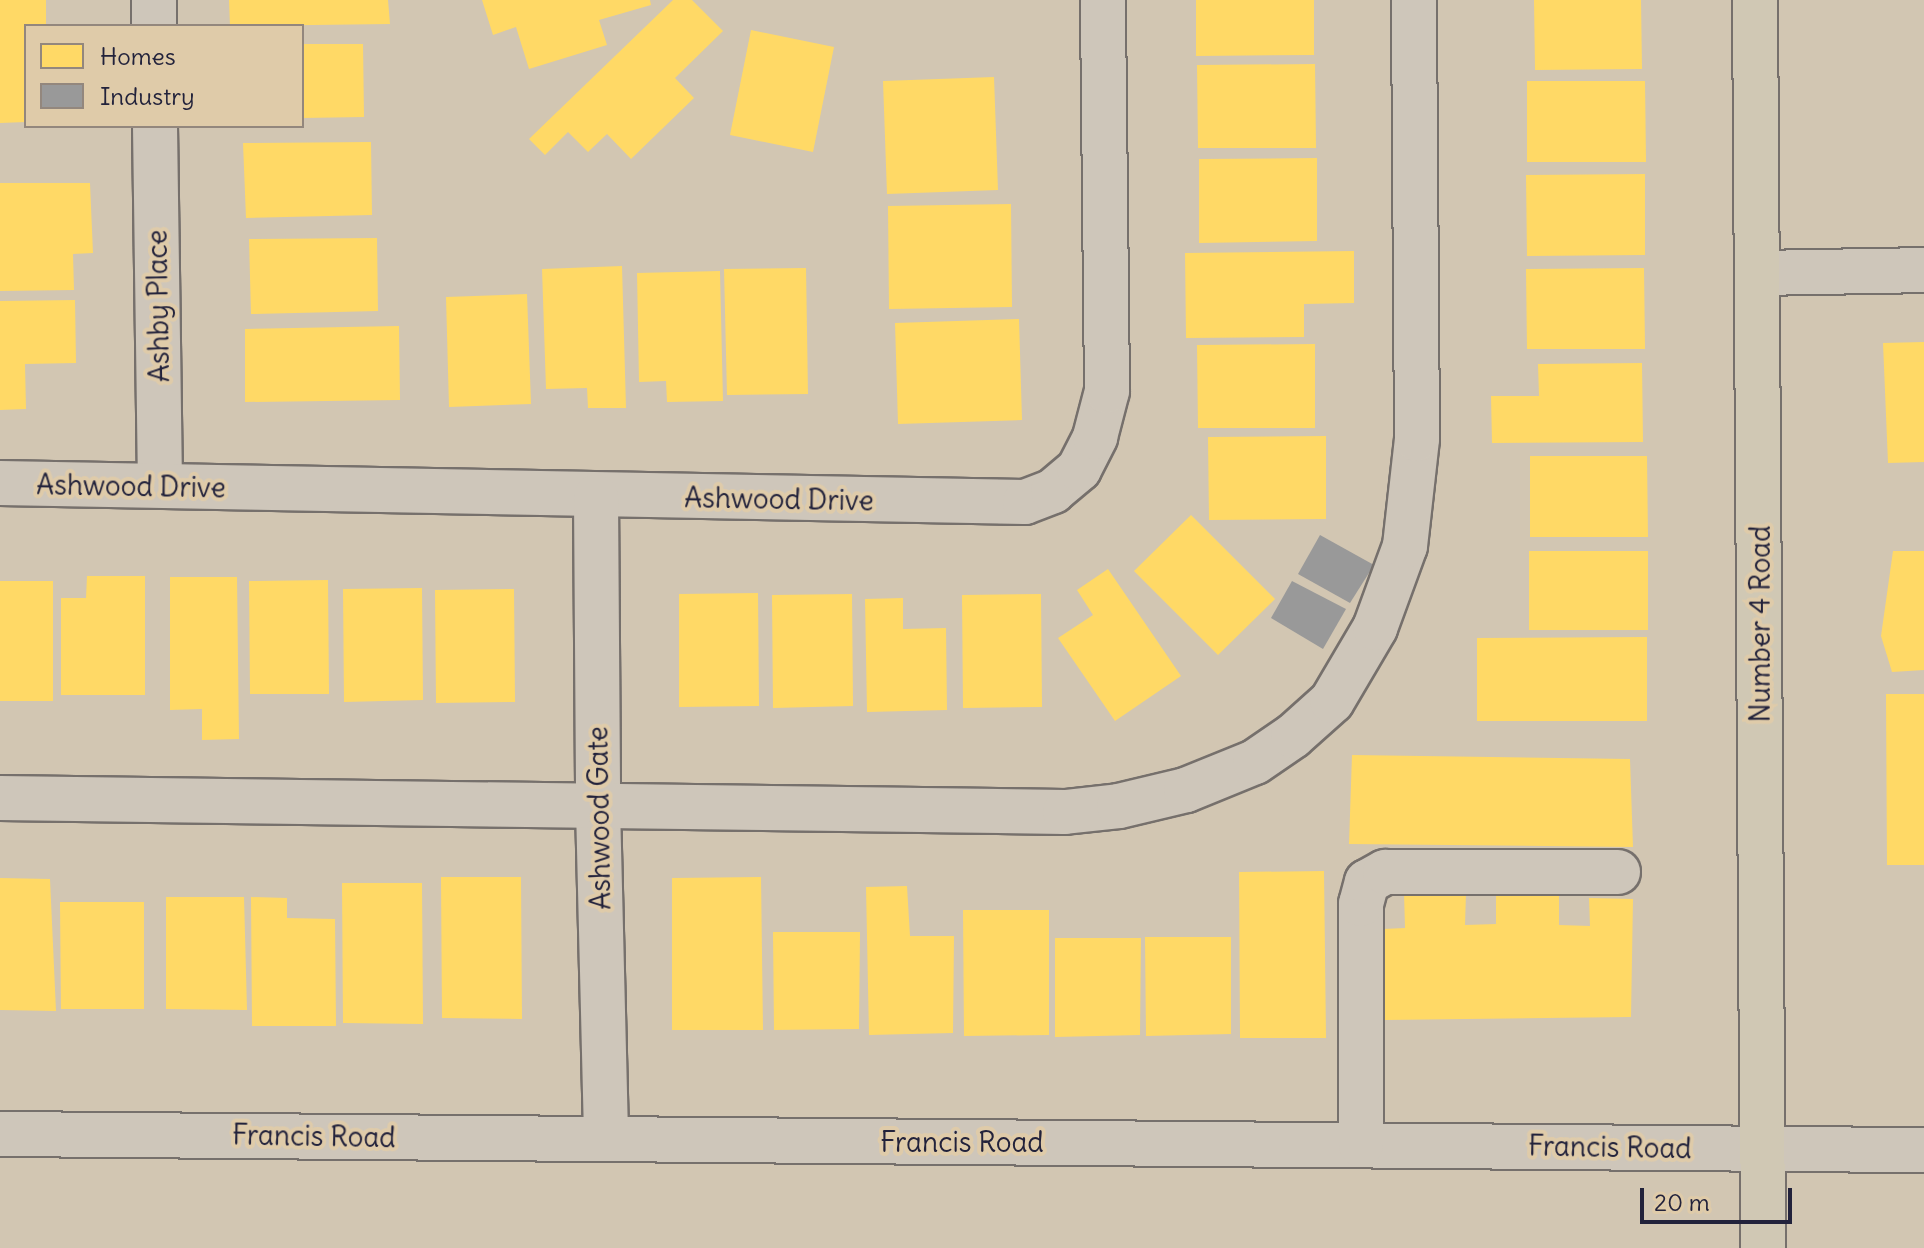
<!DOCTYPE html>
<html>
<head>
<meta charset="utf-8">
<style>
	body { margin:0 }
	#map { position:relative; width:1924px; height:1248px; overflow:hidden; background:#d2c6b2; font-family:Delius,sans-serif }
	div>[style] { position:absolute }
	.homes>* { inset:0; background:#ffd966 }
	.industry>* { inset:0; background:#999 }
	.roads { filter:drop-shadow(2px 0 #76706c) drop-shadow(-2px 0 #76706c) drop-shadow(0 2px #76706c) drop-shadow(0 -2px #76706c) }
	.minor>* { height:44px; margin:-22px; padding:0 22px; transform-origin:22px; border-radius:22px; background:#cec6ba }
	.major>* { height:44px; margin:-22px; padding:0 22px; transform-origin:22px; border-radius:22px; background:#d0c8b4 }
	span { translate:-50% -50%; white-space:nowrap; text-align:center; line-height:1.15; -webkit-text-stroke:8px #dfcba9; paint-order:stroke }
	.street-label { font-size:28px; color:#22223b }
	.legend { position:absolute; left:24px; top:24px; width:280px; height:104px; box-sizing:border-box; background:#dfcba9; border:2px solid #93877d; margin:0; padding:10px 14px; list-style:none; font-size:24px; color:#22223b }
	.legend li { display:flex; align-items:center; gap:16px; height:40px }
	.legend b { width:40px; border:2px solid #93877d }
	.scale { position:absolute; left:1640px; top:1188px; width:152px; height:36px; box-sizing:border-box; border:4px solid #22223b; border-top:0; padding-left:10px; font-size:24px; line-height:28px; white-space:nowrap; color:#22223b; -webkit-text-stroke:6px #dfcba9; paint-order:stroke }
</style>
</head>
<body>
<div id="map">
	<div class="homes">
		<div style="clip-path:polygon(0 0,46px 0,46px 26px,26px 26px,26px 122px,0 123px)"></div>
		<div style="clip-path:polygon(229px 0,388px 0,390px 24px,230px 26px)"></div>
		<div style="clip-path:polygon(482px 0,650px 0,651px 5px,599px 20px,607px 45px,529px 69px,516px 27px,493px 35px)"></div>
		<div style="clip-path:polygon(673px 0,692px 0,723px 31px,675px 78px,694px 98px,631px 159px,607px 134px,588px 152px,568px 132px,545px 155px,529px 139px)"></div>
		<div style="clip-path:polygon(1196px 0,1314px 0,1314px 55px,1196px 56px)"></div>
		<div style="clip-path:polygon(1534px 0,1641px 0,1642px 69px,1535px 70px)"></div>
		<div style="clip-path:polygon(751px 30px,834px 47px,813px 152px,730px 135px)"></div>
		<div style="clip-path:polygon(302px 44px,363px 44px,364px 117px,302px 118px)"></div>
		<div style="clip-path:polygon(1315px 64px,1316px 148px,1198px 148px,1197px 65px)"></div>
		<div style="clip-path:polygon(994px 77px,998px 190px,887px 194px,883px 81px)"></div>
		<div style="clip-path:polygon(1527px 81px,1645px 81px,1646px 162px,1527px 162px)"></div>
		<div style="clip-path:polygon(371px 142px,372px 215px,246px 218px,243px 143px)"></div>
		<div style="clip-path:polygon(1317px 158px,1317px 241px,1199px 243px,1199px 159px)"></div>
		<div style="clip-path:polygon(1645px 174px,1645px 255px,1527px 256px,1526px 175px)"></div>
		<div style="clip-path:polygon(0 183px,90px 183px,93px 253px,73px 254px,74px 290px,0 291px)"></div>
		<div style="clip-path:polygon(1011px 204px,1012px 307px,889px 309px,888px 206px)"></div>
		<div style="clip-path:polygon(377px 238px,378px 311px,251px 314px,249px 239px)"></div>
		<div style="clip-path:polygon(1354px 251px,1354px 303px,1304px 304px,1304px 337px,1186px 338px,1185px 253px)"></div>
		<div style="clip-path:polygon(622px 266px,626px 408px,588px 408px,587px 388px,546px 389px,542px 269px)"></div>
		<div style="clip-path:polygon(806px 268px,808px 394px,727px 395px,724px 269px)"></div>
		<div style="clip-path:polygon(1644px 268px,1645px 349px,1527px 349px,1526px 269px)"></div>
		<div style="clip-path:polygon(720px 271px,723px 401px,667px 402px,666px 381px,639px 382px,637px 273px)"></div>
		<div style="clip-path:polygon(527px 294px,531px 404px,449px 407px,446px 297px)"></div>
		<div style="clip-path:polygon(75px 300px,76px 363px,25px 364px,26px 409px,0 410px,0 301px)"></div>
		<div style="clip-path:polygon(1019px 319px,1022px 420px,898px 424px,895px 323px)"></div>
		<div style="clip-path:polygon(399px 326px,400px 400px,245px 402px,245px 329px)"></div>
		<div style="clip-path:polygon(1924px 342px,1924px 462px,1888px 463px,1883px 343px)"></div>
		<div style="clip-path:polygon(1315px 344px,1315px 428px,1198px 428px,1197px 345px)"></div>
		<div style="clip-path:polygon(1642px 363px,1643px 442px,1492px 443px,1491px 396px,1539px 396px,1538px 364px)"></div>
		<div style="clip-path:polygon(1326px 436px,1326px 519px,1209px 520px,1208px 437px)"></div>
		<div style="clip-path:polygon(1530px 456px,1647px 456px,1648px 537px,1530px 537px)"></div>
		<div style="clip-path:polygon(1191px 515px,1275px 599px,1218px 655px,1134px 571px)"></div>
		<div style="clip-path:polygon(1529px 551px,1648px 551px,1648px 630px,1529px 630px)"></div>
		<div style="clip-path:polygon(1893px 551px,1924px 551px,1924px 670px,1892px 672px,1881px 636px)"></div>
		<div style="clip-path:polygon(1108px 569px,1181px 676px,1115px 721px,1058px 638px,1093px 615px,1077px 590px)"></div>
		<div style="clip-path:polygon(87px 576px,145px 576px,145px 695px,61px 695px,61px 598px,86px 598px)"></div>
		<div style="clip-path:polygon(170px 577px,237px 577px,239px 739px,202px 740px,202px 709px,170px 710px)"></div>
		<div style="clip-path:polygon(328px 580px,329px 694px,250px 694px,249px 581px)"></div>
		<div style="clip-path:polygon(0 581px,53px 581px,53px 701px,0 701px)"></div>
		<div style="clip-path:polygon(422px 588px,423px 700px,344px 702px,343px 589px)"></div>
		<div style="clip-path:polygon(514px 589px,515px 702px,436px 703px,435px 590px)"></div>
		<div style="clip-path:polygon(758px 593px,759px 706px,679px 707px,679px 594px)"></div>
		<div style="clip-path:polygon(852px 594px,853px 706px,773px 708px,772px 595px)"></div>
		<div style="clip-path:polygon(1041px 594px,1042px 707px,963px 708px,962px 595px)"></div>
		<div style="clip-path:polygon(903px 598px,903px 629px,946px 628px,947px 710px,867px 712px,865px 599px)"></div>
		<div style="clip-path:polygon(1647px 637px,1647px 721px,1477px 721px,1477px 638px)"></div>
		<div style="clip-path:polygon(1886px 694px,1924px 694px,1924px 865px,1887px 865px)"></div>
		<div style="clip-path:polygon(1352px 755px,1630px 759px,1633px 847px,1349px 844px)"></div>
		<div style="clip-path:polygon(1324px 871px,1326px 1038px,1240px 1038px,1239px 872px)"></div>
		<div style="clip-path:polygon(441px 877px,521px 877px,522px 1019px,442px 1018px)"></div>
		<div style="clip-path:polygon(761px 877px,763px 1030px,672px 1030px,672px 878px)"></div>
		<div style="clip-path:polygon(0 878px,50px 879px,56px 1011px,0 1010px)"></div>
		<div style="clip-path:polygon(342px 883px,422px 883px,423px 1024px,343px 1023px)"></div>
		<div style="clip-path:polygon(907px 886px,910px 936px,954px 936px,953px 1033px,869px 1035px,866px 887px)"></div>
		<div style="clip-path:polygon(1404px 893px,1466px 893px,1465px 925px,1496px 924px,1496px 894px,1559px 895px,1559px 925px,1590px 926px,1589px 898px,1633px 899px,1631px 1017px,1385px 1020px,1383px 929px,1405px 928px)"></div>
		<div style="clip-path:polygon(166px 897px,244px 897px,247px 1010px,166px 1009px)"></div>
		<div style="clip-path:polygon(251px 897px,287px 898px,287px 918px,335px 919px,336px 1026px,252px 1026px)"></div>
		<div style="clip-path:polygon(60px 902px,144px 902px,144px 1009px,61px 1009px)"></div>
		<div style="clip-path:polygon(963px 910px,1049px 910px,1049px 1035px,964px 1036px)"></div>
		<div style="clip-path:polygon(773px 932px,860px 932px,859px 1029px,774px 1030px)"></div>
		<div style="clip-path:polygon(1145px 937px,1231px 937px,1231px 1034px,1146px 1036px)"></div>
		<div style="clip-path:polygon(1055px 938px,1141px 938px,1140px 1035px,1055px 1037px)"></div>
	</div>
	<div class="industry">
		<div style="clip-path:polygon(1320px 535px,1374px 565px,1350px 603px,1298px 574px)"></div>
		<div style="clip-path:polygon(1292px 581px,1346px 609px,1323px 649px,1271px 618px)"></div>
	</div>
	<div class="roads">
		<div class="minor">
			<div style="left:154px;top:0;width:26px;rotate:90deg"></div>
			<div style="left:155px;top:126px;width:359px;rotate:89.2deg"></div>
			<div style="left:1758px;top:273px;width:166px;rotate:-1deg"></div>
			<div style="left:0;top:483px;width:1025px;rotate:1.06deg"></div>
			<div style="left:1025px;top:502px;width:30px;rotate:-21deg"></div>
			<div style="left:1053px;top:491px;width:34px;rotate:-40deg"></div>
			<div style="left:1079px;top:469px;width:36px;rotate:-63deg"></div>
			<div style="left:1095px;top:437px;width:48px;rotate:-75.4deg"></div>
			<div style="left:1107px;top:391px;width:391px;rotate:-90.6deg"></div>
			<div style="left:596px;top:497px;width:310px;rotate:89.6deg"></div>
			<div style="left:598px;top:807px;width:332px;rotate:88.6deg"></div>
			<div style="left:0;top:798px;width:1065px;rotate:0.75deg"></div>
			<div style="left:1065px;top:812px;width:54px;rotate:-6.3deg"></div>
			<div style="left:1119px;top:806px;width:69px;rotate:-13.4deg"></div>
			<div style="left:1186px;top:790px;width:74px;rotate:-22.1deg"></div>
			<div style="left:1255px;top:762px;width:46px;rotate:-34.4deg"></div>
			<div style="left:1293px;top:736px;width:52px;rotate:-41.9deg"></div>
			<div style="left:1332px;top:701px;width:85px;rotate:-59.5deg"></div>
			<div style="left:1375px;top:628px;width:87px;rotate:-69.9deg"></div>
			<div style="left:1405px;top:546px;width:108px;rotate:-83.6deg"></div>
			<div style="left:1417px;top:439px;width:439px;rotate:-90.4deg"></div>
			<div style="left:0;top:1134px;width:1924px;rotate:0.48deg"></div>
			<div style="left:1361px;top:1145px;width:241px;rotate:-90deg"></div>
			<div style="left:1361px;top:904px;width:23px;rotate:-75deg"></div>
			<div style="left:1367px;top:882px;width:21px;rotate:-29deg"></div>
			<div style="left:1385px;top:872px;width:233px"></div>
		</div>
		<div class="major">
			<div style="left:1755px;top:0;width:1248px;rotate:89.63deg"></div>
		</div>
	</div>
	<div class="street-label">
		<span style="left:158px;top:306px;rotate:-91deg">Ashby Place</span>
		<span style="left:131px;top:486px;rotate:1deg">Ashwood Drive</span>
		<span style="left:779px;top:499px;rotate:1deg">Ashwood Drive</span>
		<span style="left:1760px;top:624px;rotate:-90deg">Number 4 Road</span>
		<span style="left:599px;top:818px;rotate:-91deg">Ashwood Gate</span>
		<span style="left:314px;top:1136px;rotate:1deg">Francis Road</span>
		<span style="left:962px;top:1142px">Francis Road</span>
		<span style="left:1610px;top:1147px;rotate:1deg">Francis Road</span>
	</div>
	<ul class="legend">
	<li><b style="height:22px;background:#ffd966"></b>Homes</li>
	<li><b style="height:22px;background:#999"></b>Industry</li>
	</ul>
	<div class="scale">20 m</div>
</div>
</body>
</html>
